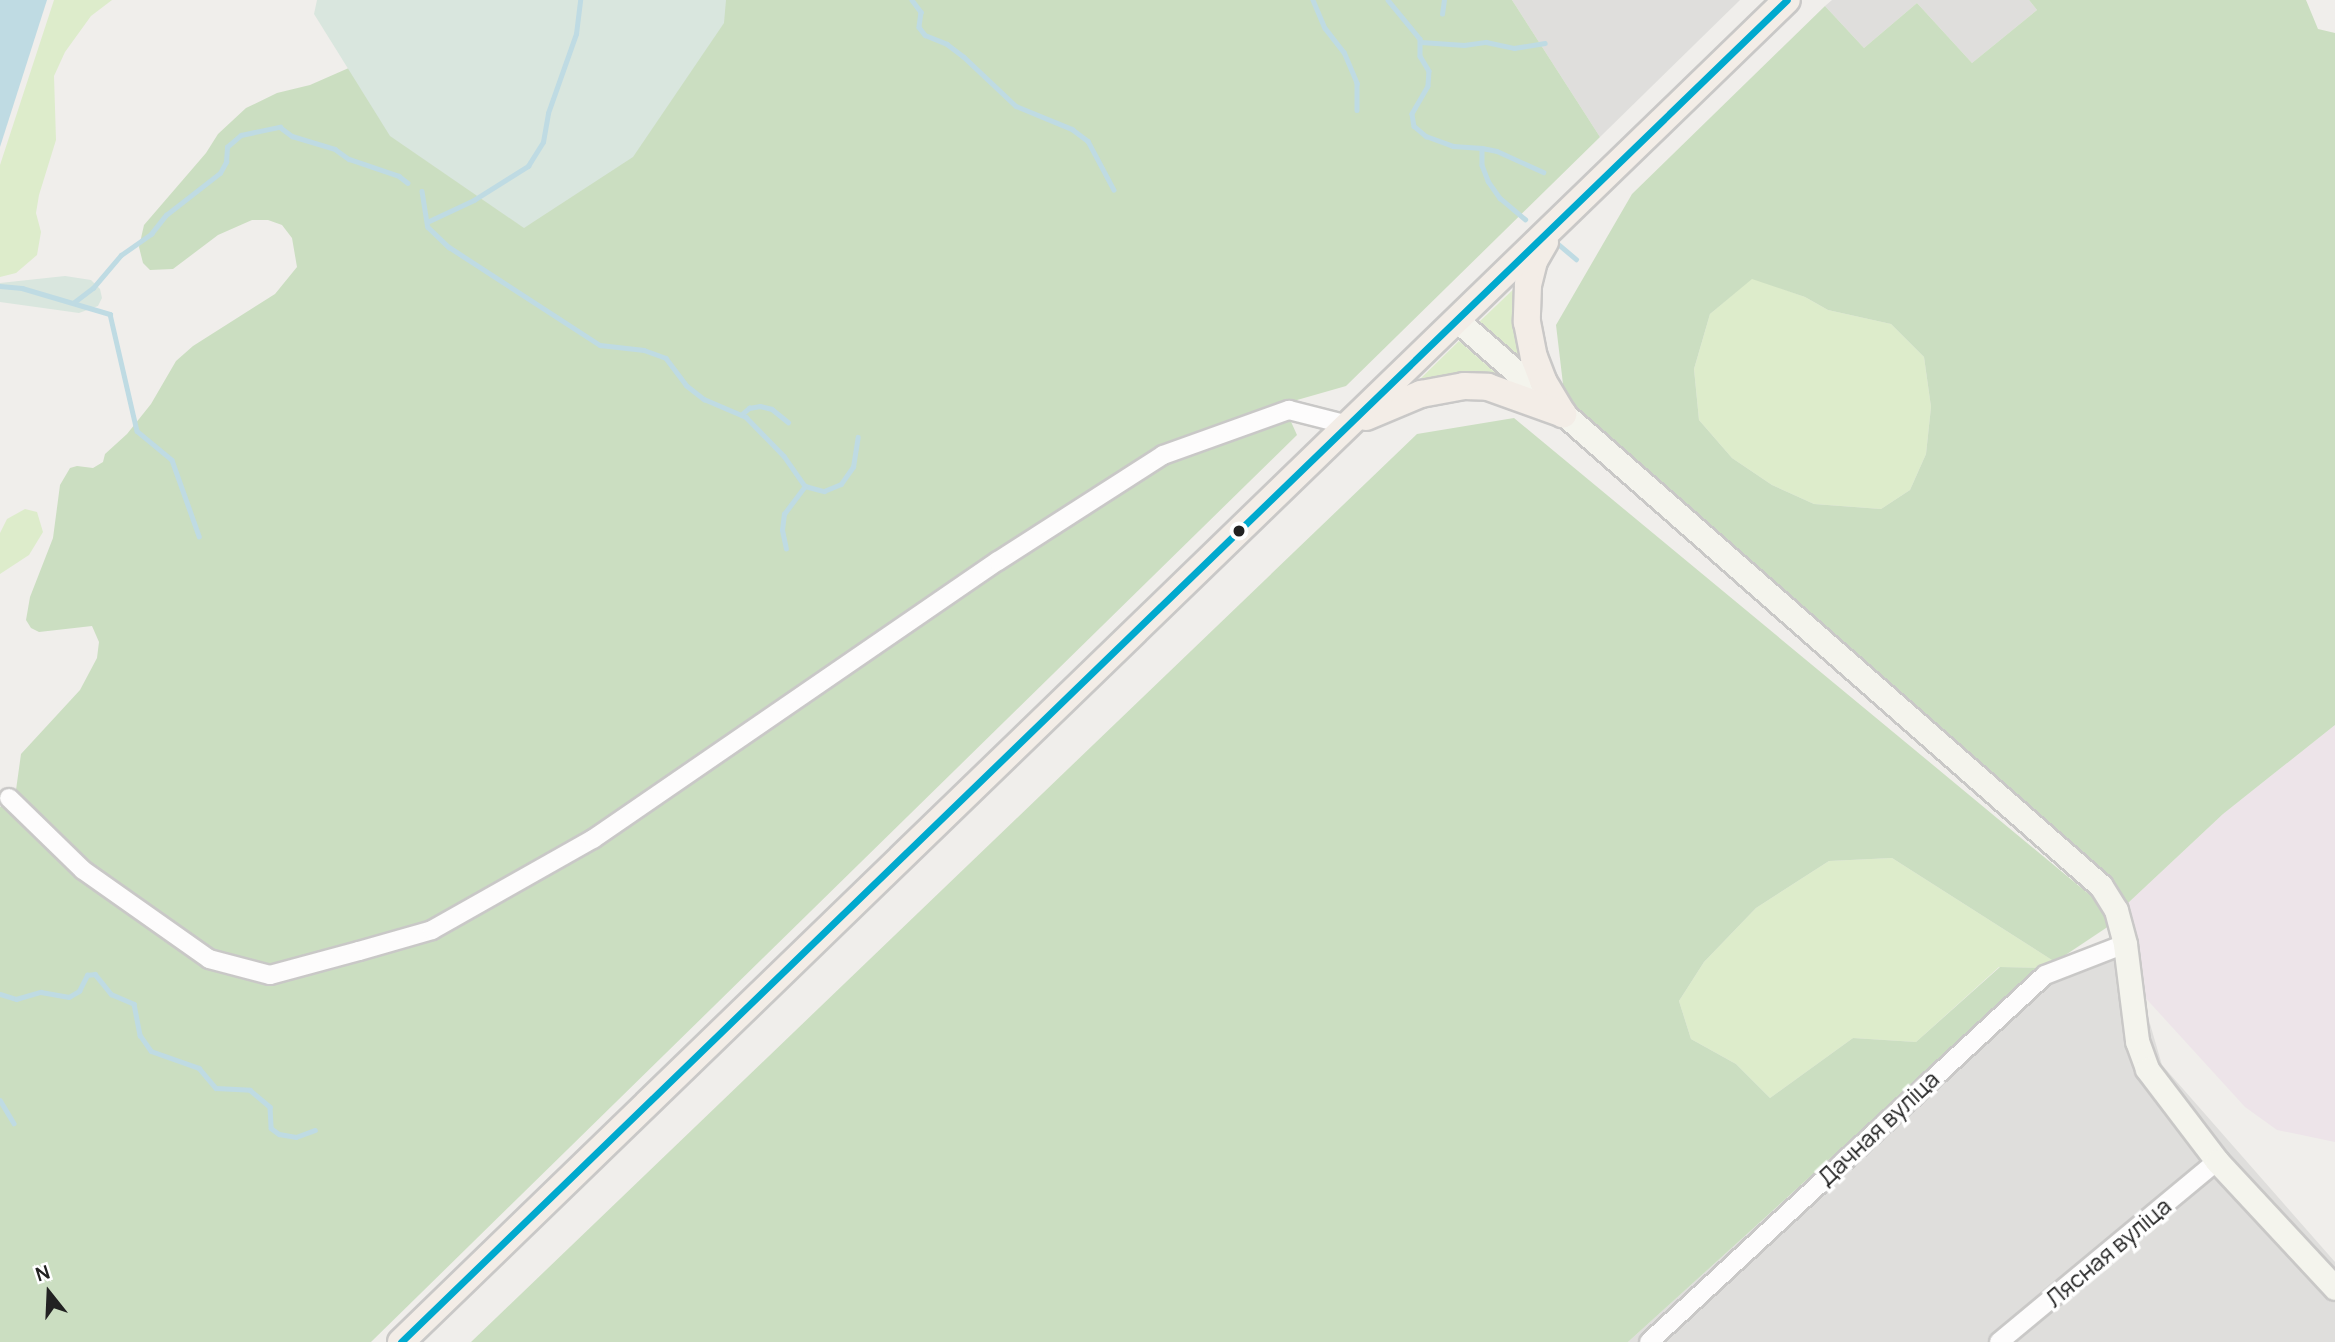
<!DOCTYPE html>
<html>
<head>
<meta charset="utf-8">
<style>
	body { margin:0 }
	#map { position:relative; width:2335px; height:1342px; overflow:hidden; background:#f0eeeb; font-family:Manrope,sans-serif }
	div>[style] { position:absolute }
	.residential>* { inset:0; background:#dfdedc }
	.industrial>* { inset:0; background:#ede4e9 }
	.grass>* { inset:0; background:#ddeccb }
	.forest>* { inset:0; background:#cbdec1 }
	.wetland>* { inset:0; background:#d9e6de }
	.water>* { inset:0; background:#bfdbe3 }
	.stream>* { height:4.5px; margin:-2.25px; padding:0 2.25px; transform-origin:2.25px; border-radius:2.25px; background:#bfdbe3 }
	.roads { filter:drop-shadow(2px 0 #c9c8c7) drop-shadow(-2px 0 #c9c8c7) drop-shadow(0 2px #c9c8c7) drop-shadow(0 -2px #c9c8c7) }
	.street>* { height:18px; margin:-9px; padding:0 9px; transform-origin:9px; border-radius:9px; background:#fdfcfc }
	.secondary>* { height:23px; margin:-11.5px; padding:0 11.5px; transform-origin:11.5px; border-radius:11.5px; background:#f4f4ed }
	.primary>* { height:26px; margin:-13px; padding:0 13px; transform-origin:13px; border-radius:13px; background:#f3ede7 }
	.bus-1>* { height:7px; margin:-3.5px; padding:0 3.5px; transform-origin:3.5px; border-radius:3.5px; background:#00a9ce }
	.dots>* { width:19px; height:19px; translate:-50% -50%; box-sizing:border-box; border:4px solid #fff; border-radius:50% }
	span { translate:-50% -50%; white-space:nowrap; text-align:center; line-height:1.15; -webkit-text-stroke:7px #fff; paint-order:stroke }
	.street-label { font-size:23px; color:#222 }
	.north { position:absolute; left:14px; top:1258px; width:70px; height:70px; -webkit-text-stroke:5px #fff; paint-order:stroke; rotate:342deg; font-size:19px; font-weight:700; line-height:28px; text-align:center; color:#222 }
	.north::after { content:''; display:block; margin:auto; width:24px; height:32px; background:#222; clip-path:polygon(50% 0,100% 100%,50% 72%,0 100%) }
</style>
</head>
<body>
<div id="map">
	<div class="residential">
		<div style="clip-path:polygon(1512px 0,1740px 0,1600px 137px)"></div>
		<div style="clip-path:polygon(1832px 0,2029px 0,2037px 10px,1972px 63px,1917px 3px,1864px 48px,1825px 6px)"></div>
		<div style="clip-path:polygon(2133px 932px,2141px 993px,2162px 1065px,2335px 1262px,2335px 1342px,1628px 1342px,2040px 968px)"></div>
	</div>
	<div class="industrial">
		<div style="clip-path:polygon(2335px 725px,2335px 1142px,2277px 1130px,2245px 1107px,2141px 993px,2128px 903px,2223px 814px)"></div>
	</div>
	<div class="grass">
		<div style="clip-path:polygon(54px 0,112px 0,91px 16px,65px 52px,54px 76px,56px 140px,39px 195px,36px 213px,41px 232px,37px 255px,16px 273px,0 277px,0 165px)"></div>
		<div style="clip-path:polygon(1752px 278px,1805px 297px,1828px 310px,1891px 324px,1924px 357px,1931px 407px,1926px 454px,1910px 490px,1881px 509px,1814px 504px,1772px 485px,1732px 458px,1699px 420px,1694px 369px,1710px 314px)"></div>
		<div style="clip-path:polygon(1520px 283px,1529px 370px,1477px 324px)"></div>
		<div style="clip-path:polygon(1459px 341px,1506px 382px,1417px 382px)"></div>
		<div style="clip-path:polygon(25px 509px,37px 512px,43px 532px,29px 555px,0 574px,0 533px,7px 519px)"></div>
		<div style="clip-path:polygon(1892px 858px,2055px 962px,2040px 968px,1999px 967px,1916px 1042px,1853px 1038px,1770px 1098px,1736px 1064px,1691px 1039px,1679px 1001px,1704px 962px,1756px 908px,1829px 861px)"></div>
	</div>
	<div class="forest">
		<div style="clip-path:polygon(459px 0,1512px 0,1600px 137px,1346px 386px,1283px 404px,1297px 435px,371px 1342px,0 1342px,0 807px,12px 799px,16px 790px,21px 754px,80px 690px,97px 658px,99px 642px,92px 626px,39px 632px,31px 628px,26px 620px,30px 597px,53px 538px,60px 485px,70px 468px,77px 466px,93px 468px,103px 462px,105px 454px,127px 434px,151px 404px,176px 361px,193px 346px,275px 294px,297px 267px,292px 238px,282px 225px,268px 220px,252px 220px,218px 235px,173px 269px,150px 270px,143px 263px,139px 247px,144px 225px,206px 153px,218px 134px,246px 108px,277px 93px,310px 85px,351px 67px)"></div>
		<div style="clip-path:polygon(evenodd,2029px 0,2306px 0,2318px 29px,2335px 33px,2335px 725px,2223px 814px,2128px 903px,2094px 867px,1565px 401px,1556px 325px,1632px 194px,1825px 6px,1864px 48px,1917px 3px,1972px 63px,2037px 10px,2029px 0,1752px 279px,1805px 297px,1828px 310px,1891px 324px,1924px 357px,1931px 407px,1926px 454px,1910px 490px,1881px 509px,1814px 504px,1772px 485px,1732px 458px,1699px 420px,1694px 369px,1710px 314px,1752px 279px)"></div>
		<div style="clip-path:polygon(1514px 418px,2096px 900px,2109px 926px,2055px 962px,1892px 858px,1829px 861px,1756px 908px,1704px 962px,1679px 1001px,1691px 1039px,1736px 1064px,1770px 1098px,1853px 1038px,1916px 1042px,2000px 967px,2040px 968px,1628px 1342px,471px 1342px,1417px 434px)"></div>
	</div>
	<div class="wetland">
		<div style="clip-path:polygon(317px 0,726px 0,724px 23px,633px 157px,524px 228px,390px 136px,314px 14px)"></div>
		<div style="clip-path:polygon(65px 276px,91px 280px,100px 289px,102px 298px,98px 306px,79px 313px,0 302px,0 283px)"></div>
	</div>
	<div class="water">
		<div style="clip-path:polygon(0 0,47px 0,0 147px)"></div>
	</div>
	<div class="stream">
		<div style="left:912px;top:0;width:15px;rotate:53deg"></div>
		<div style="left:921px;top:12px;width:15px;rotate:98deg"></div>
		<div style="left:919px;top:27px;width:10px;rotate:53deg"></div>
		<div style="left:925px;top:35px;width:24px;rotate:22deg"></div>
		<div style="left:947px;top:44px;width:21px;rotate:37deg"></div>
		<div style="left:964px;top:57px;width:71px;rotate:43.3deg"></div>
		<div style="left:1016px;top:106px;width:61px;rotate:22.3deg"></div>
		<div style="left:1072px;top:129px;width:20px;rotate:37deg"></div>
		<div style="left:1088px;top:141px;width:55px;rotate:62deg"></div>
		<div style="left:1313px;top:0;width:30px;rotate:67deg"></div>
		<div style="left:1325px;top:28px;width:31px;rotate:52deg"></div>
		<div style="left:1344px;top:52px;width:34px;rotate:67deg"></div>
		<div style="left:1357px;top:83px;width:27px;rotate:90deg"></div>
		<div style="left:1388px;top:0;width:50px;rotate:50.6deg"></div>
		<div style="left:1420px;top:39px;width:17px;rotate:90deg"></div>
		<div style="left:1420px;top:56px;width:17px;rotate:59deg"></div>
		<div style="left:1429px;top:71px;width:15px;rotate:94deg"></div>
		<div style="left:1428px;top:86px;width:32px;rotate:120deg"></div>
		<div style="left:1412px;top:114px;width:12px;rotate:81deg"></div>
		<div style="left:1414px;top:126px;width:16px;rotate:40deg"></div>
		<div style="left:1426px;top:136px;width:29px;rotate:20deg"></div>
		<div style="left:1453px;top:146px;width:29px;rotate:4deg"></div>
		<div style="left:1482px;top:148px;width:17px;rotate:90deg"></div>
		<div style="left:1482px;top:165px;width:17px;rotate:69deg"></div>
		<div style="left:1488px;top:181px;width:21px;rotate:55deg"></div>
		<div style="left:1500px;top:198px;width:33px;rotate:40deg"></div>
		<div style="left:1442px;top:14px;width:14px;rotate:-82deg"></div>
		<div style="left:1421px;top:42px;width:43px;rotate:4deg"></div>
		<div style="left:1464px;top:45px;width:22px;rotate:-8deg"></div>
		<div style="left:1486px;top:42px;width:29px;rotate:12deg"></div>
		<div style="left:1514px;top:48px;width:31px;rotate:-9deg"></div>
		<div style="left:1482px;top:148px;width:15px;rotate:11deg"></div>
		<div style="left:1497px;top:151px;width:51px;rotate:24.5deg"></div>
		<div style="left:422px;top:191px;width:36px;rotate:81deg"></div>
		<div style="left:428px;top:227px;width:29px;rotate:44deg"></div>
		<div style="left:449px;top:247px;width:180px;rotate:33deg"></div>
		<div style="left:600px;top:345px;width:44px;rotate:6.5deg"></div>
		<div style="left:644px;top:350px;width:23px;rotate:20deg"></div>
		<div style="left:666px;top:358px;width:34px;rotate:53deg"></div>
		<div style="left:686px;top:385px;width:23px;rotate:38deg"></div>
		<div style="left:704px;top:399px;width:46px;rotate:23.2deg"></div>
		<div style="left:746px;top:417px;width:54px;rotate:45.7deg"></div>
		<div style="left:784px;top:456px;width:37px;rotate:55deg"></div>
		<div style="left:805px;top:486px;width:20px;rotate:15deg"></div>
		<div style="left:824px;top:491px;width:18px;rotate:-22deg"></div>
		<div style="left:841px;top:484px;width:21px;rotate:-55deg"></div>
		<div style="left:853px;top:467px;width:30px;rotate:-81deg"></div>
		<div style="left:427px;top:222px;width:52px;rotate:-25.1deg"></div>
		<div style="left:474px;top:200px;width:64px;rotate:-32.2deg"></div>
		<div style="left:528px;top:166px;width:28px;rotate:-58deg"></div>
		<div style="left:543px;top:142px;width:29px;rotate:-80deg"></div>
		<div style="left:548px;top:113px;width:84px;rotate:-70.5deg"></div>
		<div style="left:576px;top:34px;width:34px;rotate:-83deg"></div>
		<div style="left:1557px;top:243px;width:25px;rotate:40deg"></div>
		<div style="left:0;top:286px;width:22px;rotate:5deg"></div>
		<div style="left:22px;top:288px;width:92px;rotate:16.5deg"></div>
		<div style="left:110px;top:314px;width:120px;rotate:77deg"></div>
		<div style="left:137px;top:431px;width:45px;rotate:39.6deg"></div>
		<div style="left:172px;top:460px;width:81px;rotate:70.4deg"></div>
		<div style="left:73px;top:303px;width:25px;rotate:-37deg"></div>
		<div style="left:93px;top:288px;width:43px;rotate:-49.7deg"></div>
		<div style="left:121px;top:255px;width:37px;rotate:-35deg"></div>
		<div style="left:151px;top:234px;width:24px;rotate:-52deg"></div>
		<div style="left:166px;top:215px;width:68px;rotate:-37.9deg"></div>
		<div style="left:220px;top:173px;width:13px;rotate:-61deg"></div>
		<div style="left:226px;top:162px;width:15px;rotate:-86deg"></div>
		<div style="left:227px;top:147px;width:18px;rotate:-41deg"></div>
		<div style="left:241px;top:135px;width:40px;rotate:-12deg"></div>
		<div style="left:280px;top:127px;width:15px;rotate:37deg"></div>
		<div style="left:292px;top:136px;width:45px;rotate:16.8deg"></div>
		<div style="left:335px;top:149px;width:17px;rotate:36deg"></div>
		<div style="left:349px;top:159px;width:53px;rotate:18.8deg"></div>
		<div style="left:399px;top:176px;width:11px;rotate:38deg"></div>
		<div style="left:741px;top:415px;width:11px;rotate:-41deg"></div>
		<div style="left:749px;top:408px;width:11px;rotate:-10deg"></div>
		<div style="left:760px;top:406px;width:12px;rotate:14deg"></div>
		<div style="left:772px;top:409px;width:21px;rotate:39deg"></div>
		<div style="left:786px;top:549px;width:19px;rotate:-102deg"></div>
		<div style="left:782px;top:530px;width:16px;rotate:-83deg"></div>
		<div style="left:784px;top:514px;width:35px;rotate:-53deg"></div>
		<div style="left:0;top:994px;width:17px;rotate:17deg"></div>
		<div style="left:16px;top:999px;width:26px;rotate:-16deg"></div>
		<div style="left:41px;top:992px;width:28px;rotate:10deg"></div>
		<div style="left:69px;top:997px;width:12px;rotate:-31deg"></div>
		<div style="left:79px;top:991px;width:18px;rotate:-63deg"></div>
		<div style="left:87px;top:975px;width:8px;rotate:-7deg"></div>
		<div style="left:95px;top:974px;width:26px;rotate:51deg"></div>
		<div style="left:111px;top:994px;width:25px;rotate:23deg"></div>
		<div style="left:134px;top:1004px;width:32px;rotate:79deg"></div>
		<div style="left:140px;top:1035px;width:19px;rotate:55deg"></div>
		<div style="left:151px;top:1051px;width:51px;rotate:19.5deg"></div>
		<div style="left:199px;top:1068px;width:26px;rotate:50deg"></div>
		<div style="left:216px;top:1088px;width:34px;rotate:3deg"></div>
		<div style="left:250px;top:1090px;width:26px;rotate:40deg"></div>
		<div style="left:270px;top:1107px;width:21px;rotate:87deg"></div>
		<div style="left:271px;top:1128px;width:10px;rotate:37deg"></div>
		<div style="left:279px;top:1134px;width:17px;rotate:10deg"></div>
		<div style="left:296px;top:1137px;width:20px;rotate:-20deg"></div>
		<div style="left:0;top:1100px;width:27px;rotate:59deg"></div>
	</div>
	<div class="roads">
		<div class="street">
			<div style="left:9px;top:798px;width:103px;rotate:44.2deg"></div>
			<div style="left:83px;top:870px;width:154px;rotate:35.2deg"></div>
			<div style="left:209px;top:959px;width:63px;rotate:14.7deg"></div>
			<div style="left:270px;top:975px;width:92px;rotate:-15.1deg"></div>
			<div style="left:359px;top:951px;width:76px;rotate:-16deg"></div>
			<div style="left:432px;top:930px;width:185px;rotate:-29.5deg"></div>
			<div style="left:593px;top:839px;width:491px;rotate:-34.5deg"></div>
			<div style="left:998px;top:561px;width:196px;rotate:-32.7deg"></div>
			<div style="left:1163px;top:455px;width:134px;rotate:-19.7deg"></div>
			<div style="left:1289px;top:410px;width:61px;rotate:14.3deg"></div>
			<div style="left:1649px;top:1342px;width:540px;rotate:-42.82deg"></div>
			<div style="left:2045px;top:975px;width:86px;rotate:-21.2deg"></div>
			<div style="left:1999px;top:1342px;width:283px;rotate:-39.7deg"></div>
		</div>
		<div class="secondary">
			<div style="left:1457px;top:320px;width:857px;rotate:41.31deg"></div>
			<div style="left:2101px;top:886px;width:28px;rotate:58deg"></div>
			<div style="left:2116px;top:910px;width:35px;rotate:75deg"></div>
			<div style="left:2125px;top:944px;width:98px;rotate:82.9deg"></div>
			<div style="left:2137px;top:1041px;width:30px;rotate:70deg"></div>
			<div style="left:2147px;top:1069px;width:116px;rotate:52.7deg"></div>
			<div style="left:2217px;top:1161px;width:173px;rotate:47.1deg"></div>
		</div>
		<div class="primary">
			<div style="left:1545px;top:242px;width:22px;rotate:120deg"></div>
			<div style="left:1534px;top:261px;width:25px;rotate:104deg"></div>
			<div style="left:1528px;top:285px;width:37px;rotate:92deg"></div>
			<div style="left:1527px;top:322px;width:36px;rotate:79deg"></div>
			<div style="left:1534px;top:357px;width:26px;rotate:69deg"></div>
			<div style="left:1543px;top:381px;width:39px;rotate:59deg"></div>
			<div style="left:1366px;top:417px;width:60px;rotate:-22.7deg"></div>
			<div style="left:1421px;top:394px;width:44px;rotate:-10.5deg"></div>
			<div style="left:1464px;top:386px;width:24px;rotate:2deg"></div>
			<div style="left:1488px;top:387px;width:80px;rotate:19.8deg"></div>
			<div style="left:401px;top:1342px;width:1929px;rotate:-44.08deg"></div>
		</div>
	</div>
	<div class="bus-1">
		<div style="left:401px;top:1342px;width:1929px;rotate:-44.08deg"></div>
	</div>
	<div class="dots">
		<div style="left:1239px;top:531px;background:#222"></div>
	</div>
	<div class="street-label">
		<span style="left:1878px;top:1128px;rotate:-43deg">Дачная вуліца</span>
		<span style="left:2108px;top:1252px;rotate:-40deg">Лясная вуліца</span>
	</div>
	<div class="north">N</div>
</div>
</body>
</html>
